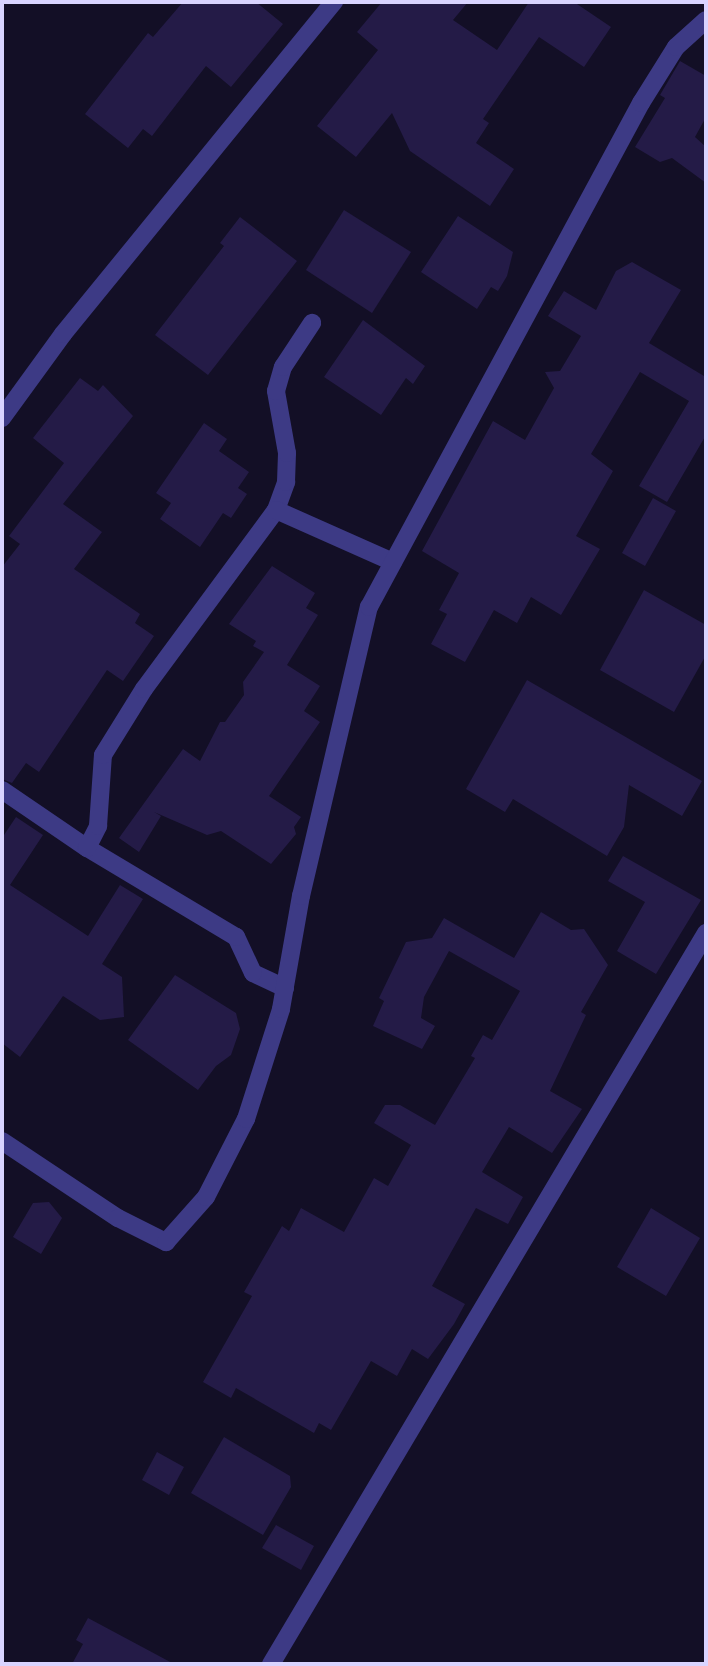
<!DOCTYPE html>
<html>
<head>
<meta charset="utf-8">
<style>
	body { margin:0 }
	#map { position:relative; width:708px; height:1666px; overflow:hidden; background:#130f26; font-family:"Sofia Sans Condensed",sans-serif }
	div>[style] { position:absolute }
	.building>* { inset:0; background:#241b47 }
	.minor>* { height:18px; margin:-9px; padding:0 9px; transform-origin:9px; border-radius:9px; background:#3d3a85 }
	span { translate:-50% -50%; white-space:nowrap; text-align:center; line-height:1.15; -webkit-text-stroke:7px #130f26; paint-order:stroke }
	.frame { position:absolute; inset:0; border:4px solid #d9d4ff; pointer-events:none }
</style>
</head>
<body>
<div id="map">
	<div class="building">
		<div style="clip-path:polygon(183px 2px,256px 2px,283px 24px,231px 87px,206px 66px,152px 136px,143px 129px,128px 148px,85px 114px,148px 33px,153px 37px)"></div>
		<div style="clip-path:polygon(382px 2px,468px 2px,453px 20px,497px 50px,529px 2px,574px 2px,611px 27px,584px 67px,539px 37px,483px 119px,489px 123px,476px 143px,514px 169px,490px 206px,410px 151px,392px 113px,356px 157px,317px 126px,378px 50px,357px 32px)"></div>
		<div style="clip-path:polygon(680px 61px,706px 76px,706px 117px,695px 137px,706px 147px,706px 183px,672px 158px,660px 162px,635px 147px,665px 98px,660px 95px)"></div>
		<div style="clip-path:polygon(344px 210px,411px 252px,372px 313px,306px 270px)"></div>
		<div style="clip-path:polygon(458px 216px,513px 252px,507px 276px,498px 291px,491px 287px,477px 309px,421px 272px)"></div>
		<div style="clip-path:polygon(240px 217px,297px 261px,208px 375px,155px 335px,224px 246px,220px 243px)"></div>
		<div style="clip-path:polygon(632px 262px,681px 290px,649px 343px,704px 376px,706px 371px,706px 435px,667px 502px,639px 486px,689px 401px,640px 372px,591px 454px,613px 471px,576px 536px,600px 549px,561px 615px,531px 597px,517px 623px,494px 610px,465px 662px,431px 644px,447px 614px,439px 610px,459px 573px,422px 551px,493px 421px,525px 440px,554px 388px,545px 372px,560px 371px,581px 336px,548px 316px,564px 291px,596px 310px,616px 271px)"></div>
		<div style="clip-path:polygon(363px 320px,425px 366px,413px 384px,406px 378px,381px 415px,324px 377px)"></div>
		<div style="clip-path:polygon(80px 378px,98px 391px,103px 385px,133px 416px,63px 504px,102px 532px,74px 569px,140px 614px,135px 623px,154px 636px,123px 681px,107px 670px,39px 772px,26px 763px,12px 783px,2px 779px,2px 567px,20px 544px,9px 536px,64px 463px,33px 438px)"></div>
		<div style="clip-path:polygon(204px 423px,227px 439px,219px 451px,249px 472px,238px 488px,247px 494px,231px 518px,223px 513px,200px 547px,160px 519px,171px 503px,156px 493px)"></div>
		<div style="clip-path:polygon(653px 498px,676px 511px,645px 566px,622px 553px)"></div>
		<div style="clip-path:polygon(272px 566px,315px 593px,306px 608px,318px 615px,287px 665px,320px 686px,304px 711px,320px 722px,269px 796px,301px 817px,294px 827px,296px 834px,271px 864px,221px 831px,207px 835px,154px 812px,161px 816px,139px 852px,119px 838px,183px 749px,200px 761px,220px 722px,225px 722px,244px 695px,243px 682px,264px 652px,253px 646px,256px 641px,229px 624px)"></div>
		<div style="clip-path:polygon(644px 590px,706px 625px,706px 655px,674px 712px,600px 670px)"></div>
		<div style="clip-path:polygon(527px 680px,702px 781px,682px 816px,629px 785px,624px 827px,607px 856px,513px 799px,505px 812px,466px 789px)"></div>
		<div style="clip-path:polygon(16px 817px,43px 835px,10px 885px,88px 936px,120px 885px,143px 899px,102px 964px,122px 977px,124px 1017px,100px 1020px,63px 996px,20px 1057px,2px 1043px,2px 838px)"></div>
		<div style="clip-path:polygon(623px 856px,701px 900px,656px 974px,617px 951px,645px 902px,608px 881px)"></div>
		<div style="clip-path:polygon(541px 912px,571px 930px,584px 929px,608px 965px,581px 1012px,586px 1015px,550px 1091px,582px 1109px,552px 1153px,509px 1127px,482px 1172px,523px 1197px,508px 1224px,476px 1208px,432px 1286px,465px 1304px,454px 1324px,428px 1359px,412px 1349px,397px 1376px,371px 1361px,331px 1430px,319px 1423px,314px 1433px,236px 1388px,231px 1398px,203px 1382px,252px 1296px,244px 1292px,282px 1226px,289px 1231px,301px 1208px,344px 1232px,374px 1178px,388px 1186px,411px 1145px,374px 1123px,385px 1105px,400px 1105px,435px 1125px,475px 1058px,471px 1056px,483px 1035px,492px 1040px,520px 991px,449px 951px,424px 997px,421px 1018px,435px 1026px,422px 1049px,373px 1026px,384px 1001px,379px 998px,406px 942px,432px 938px,444px 918px,514px 958px)"></div>
		<div style="clip-path:polygon(175px 975px,236px 1013px,240px 1029px,231px 1055px,216px 1066px,198px 1090px,128px 1040px)"></div>
		<div style="clip-path:polygon(49px 1202px,62px 1218px,41px 1254px,13px 1237px,33px 1203px)"></div>
		<div style="clip-path:polygon(651px 1208px,700px 1238px,666px 1296px,617px 1267px)"></div>
		<div style="clip-path:polygon(224px 1437px,290px 1476px,291px 1487px,263px 1535px,191px 1493px)"></div>
		<div style="clip-path:polygon(157px 1452px,184px 1467px,169px 1495px,142px 1480px)"></div>
		<div style="clip-path:polygon(276px 1525px,314px 1546px,301px 1570px,262px 1548px)"></div>
		<div style="clip-path:polygon(88px 1618px,174px 1664px,72px 1664px,83px 1644px,76px 1640px)"></div>
	</div>
	<div class="minor">
		<div style="left:2px;top:418px;width:104px;rotate:-54deg"></div>
		<div style="left:63px;top:334px;width:429px;rotate:-50.8deg"></div>
		<div style="left:276px;top:510px;width:30px;rotate:-70deg"></div>
		<div style="left:286px;top:482px;width:29px;rotate:-88deg"></div>
		<div style="left:287px;top:453px;width:63px;rotate:-100.1deg"></div>
		<div style="left:276px;top:391px;width:25px;rotate:-74deg"></div>
		<div style="left:283px;top:367px;width:53px;rotate:-56.6deg"></div>
		<div style="left:2px;top:790px;width:103px;rotate:34.3deg"></div>
		<div style="left:285px;top:988px;width:35px;rotate:-155deg"></div>
		<div style="left:253px;top:973px;width:40px;rotate:-115deg"></div>
		<div style="left:236px;top:937px;width:174px;rotate:-149.1deg"></div>
		<div style="left:87px;top:848px;width:25px;rotate:-63deg"></div>
		<div style="left:98px;top:826px;width:71px;rotate:-86deg"></div>
		<div style="left:103px;top:755px;width:78px;rotate:-58.2deg"></div>
		<div style="left:144px;top:689px;width:222px;rotate:-53.6deg"></div>
		<div style="left:276px;top:510px;width:128px;rotate:24deg"></div>
		<div style="left:2px;top:1141px;width:139px;rotate:33.6deg"></div>
		<div style="left:118px;top:1218px;width:54px;rotate:26.6deg"></div>
		<div style="left:166px;top:1242px;width:60px;rotate:-48.4deg"></div>
		<div style="left:206px;top:1197px;width:88px;rotate:-62.9deg"></div>
		<div style="left:246px;top:1119px;width:115px;rotate:-72.3deg"></div>
		<div style="left:281px;top:1009px;width:115px;rotate:-80deg"></div>
		<div style="left:301px;top:896px;width:297px;rotate:-76.8deg"></div>
		<div style="left:369px;top:607px;width:573px;rotate:-61.65deg"></div>
		<div style="left:641px;top:103px;width:66px;rotate:-58deg"></div>
		<div style="left:676px;top:47px;width:40px;rotate:-42deg"></div>
		<div style="left:271px;top:1664px;width:851px;rotate:-59.24deg"></div>
	</div>
	<div class="frame"></div>
</div>
</body>
</html>
